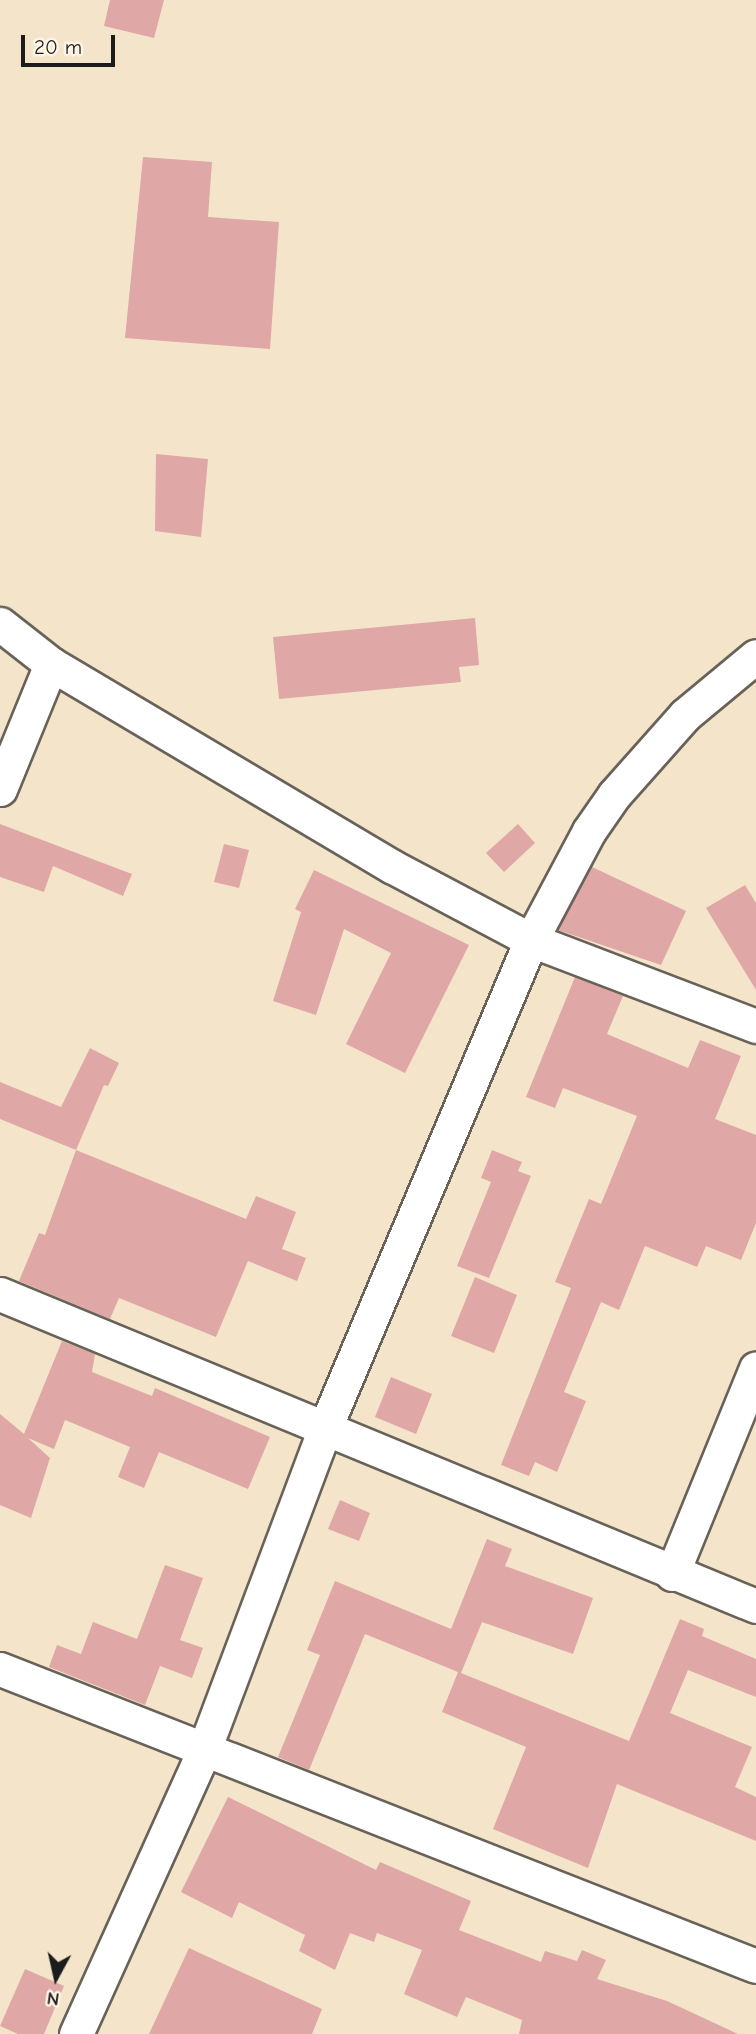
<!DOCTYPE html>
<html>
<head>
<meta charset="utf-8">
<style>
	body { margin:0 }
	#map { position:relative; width:756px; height:2034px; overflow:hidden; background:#f4e5ca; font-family:"Comic Neue",sans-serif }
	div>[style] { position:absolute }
	.building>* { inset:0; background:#dfa7a5 }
	.roads { filter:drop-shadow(2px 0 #686259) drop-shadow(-2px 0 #686259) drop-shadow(0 2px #686259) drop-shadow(0 -2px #686259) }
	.minor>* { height:33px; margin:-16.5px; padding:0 16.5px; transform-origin:16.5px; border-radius:16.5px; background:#fff }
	span { translate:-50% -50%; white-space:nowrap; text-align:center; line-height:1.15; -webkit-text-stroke:7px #fcf5e5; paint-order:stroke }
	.north { position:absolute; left:21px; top:1943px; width:70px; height:70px; -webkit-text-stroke:5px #fcf5e5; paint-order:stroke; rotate:188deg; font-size:19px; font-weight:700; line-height:28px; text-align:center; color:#1c1c1c }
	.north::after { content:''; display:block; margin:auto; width:24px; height:32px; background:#1c1c1c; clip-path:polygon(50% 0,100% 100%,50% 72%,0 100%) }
	.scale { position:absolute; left:21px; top:35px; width:94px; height:32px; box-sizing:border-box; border:4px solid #1c1c1c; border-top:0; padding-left:9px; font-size:21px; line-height:24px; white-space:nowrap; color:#1c1c1c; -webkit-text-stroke:5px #fcf5e5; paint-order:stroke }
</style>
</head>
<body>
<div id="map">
	<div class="building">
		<div style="clip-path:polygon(110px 0,164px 0,154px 38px,104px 26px)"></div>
		<div style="clip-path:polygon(143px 157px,212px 162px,208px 217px,279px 222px,270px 349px,125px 338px)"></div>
		<div style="clip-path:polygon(156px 454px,208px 459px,201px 537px,155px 531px)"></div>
		<div style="clip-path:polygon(475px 618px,479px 665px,459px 667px,461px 682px,279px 699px,273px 637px)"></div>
		<div style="clip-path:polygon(0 824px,132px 874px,123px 896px,53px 866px,44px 892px,0 877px)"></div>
		<div style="clip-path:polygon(518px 824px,535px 843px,504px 872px,486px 853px)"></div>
		<div style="clip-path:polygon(224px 844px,249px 850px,239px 888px,214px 882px)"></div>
		<div style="clip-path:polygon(592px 867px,686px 911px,661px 965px,558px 930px)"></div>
		<div style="clip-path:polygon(314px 870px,469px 945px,405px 1073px,346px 1044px,391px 953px,344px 929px,316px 1015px,273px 1001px,301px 912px,295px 909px)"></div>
		<div style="clip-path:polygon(745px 885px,756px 903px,756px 990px,706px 908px)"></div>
		<div style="clip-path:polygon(575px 977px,623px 996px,607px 1034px,688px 1068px,700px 1040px,741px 1056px,715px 1119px,756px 1135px,756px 1223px,741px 1260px,706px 1246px,697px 1267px,645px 1246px,619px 1310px,601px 1302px,564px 1392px,586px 1401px,557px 1472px,535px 1462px,529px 1476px,501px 1465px,571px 1288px,555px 1282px,589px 1199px,601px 1204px,637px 1116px,563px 1088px,555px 1108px,526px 1097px)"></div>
		<div style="clip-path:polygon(90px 1048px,119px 1063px,108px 1086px,104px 1085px,76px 1150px,0 1119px,0 1082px,61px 1107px)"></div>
		<div style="clip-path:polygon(76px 1150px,246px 1219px,256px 1196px,296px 1212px,282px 1249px,306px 1258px,297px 1281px,248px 1261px,216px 1337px,119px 1298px,110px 1319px,19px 1281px,39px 1233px,45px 1235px)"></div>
		<div style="clip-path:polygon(492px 1150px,522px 1162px,518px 1171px,531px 1176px,489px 1278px,457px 1266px,491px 1182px,481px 1178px)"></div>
		<div style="clip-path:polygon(475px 1277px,517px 1295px,494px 1353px,451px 1336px)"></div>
		<div style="clip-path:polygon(62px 1341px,95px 1354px,92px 1372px,152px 1396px,155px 1388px,270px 1437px,248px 1489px,159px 1452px,144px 1488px,118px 1477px,130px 1447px,65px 1420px,54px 1449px,28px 1438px,50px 1458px,31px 1518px,0 1505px,0 1414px,24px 1434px)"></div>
		<div style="clip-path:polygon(391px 1377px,432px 1394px,416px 1434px,375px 1417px)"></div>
		<div style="clip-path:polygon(340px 1500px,370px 1513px,359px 1541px,328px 1529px)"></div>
		<div style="clip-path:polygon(487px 1539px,512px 1549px,505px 1566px,593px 1598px,573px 1654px,482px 1622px,461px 1673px,629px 1741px,680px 1619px,704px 1629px,702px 1636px,756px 1659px,756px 1697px,688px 1670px,670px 1713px,752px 1747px,735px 1787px,756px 1797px,756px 1841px,617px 1784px,588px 1868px,493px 1829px,526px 1747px,442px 1712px,458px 1672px,365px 1634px,309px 1770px,278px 1757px,320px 1655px,307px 1650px,335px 1581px,451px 1629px)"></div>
		<div style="clip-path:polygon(165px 1565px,203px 1578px,180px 1640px,203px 1648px,192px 1678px,160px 1666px,145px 1705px,49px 1667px,57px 1645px,81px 1654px,93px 1622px,137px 1639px)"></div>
		<div style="clip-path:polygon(228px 1797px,376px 1870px,380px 1862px,471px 1901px,459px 1930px,541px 1962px,545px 1951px,577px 1961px,582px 1950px,606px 1960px,597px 1979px,667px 2001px,738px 2034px,519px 2034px,522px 2020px,466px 1997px,457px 2017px,404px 1994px,422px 1950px,377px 1933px,374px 1942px,350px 1933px,335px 1970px,299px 1951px,305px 1935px,239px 1902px,232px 1918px,181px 1892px)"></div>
		<div style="clip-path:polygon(189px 1948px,322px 2009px,312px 2034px,149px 2034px)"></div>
		<div style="clip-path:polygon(25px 1969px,64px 1986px,44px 2034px,18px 2034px,0 2026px)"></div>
	</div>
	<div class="roads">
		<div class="minor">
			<div style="left:0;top:624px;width:65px;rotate:38.1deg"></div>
			<div style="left:51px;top:664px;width:398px;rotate:30.7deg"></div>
			<div style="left:393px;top:867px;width:156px;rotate:27.9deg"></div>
			<div style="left:531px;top:940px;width:241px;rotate:20.9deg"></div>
			<div style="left:0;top:789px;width:135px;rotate:-67.8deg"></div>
			<div style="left:0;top:1294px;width:818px;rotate:22.43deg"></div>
			<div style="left:672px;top:1574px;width:222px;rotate:-67.8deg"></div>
			<div style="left:0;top:1669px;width:812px;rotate:21.45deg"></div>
			<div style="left:76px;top:2034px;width:312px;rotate:-65.7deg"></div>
			<div style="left:204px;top:1750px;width:344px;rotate:-69.4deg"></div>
			<div style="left:325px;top:1428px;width:530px;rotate:-67.11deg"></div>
			<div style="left:531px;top:940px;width:123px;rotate:-62deg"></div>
			<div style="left:589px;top:831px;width:44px;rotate:-55.2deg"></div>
			<div style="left:614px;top:795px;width:107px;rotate:-48.4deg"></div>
			<div style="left:685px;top:715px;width:92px;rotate:-39.7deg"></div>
		</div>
	</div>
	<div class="north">N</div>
	<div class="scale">20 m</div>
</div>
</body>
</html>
